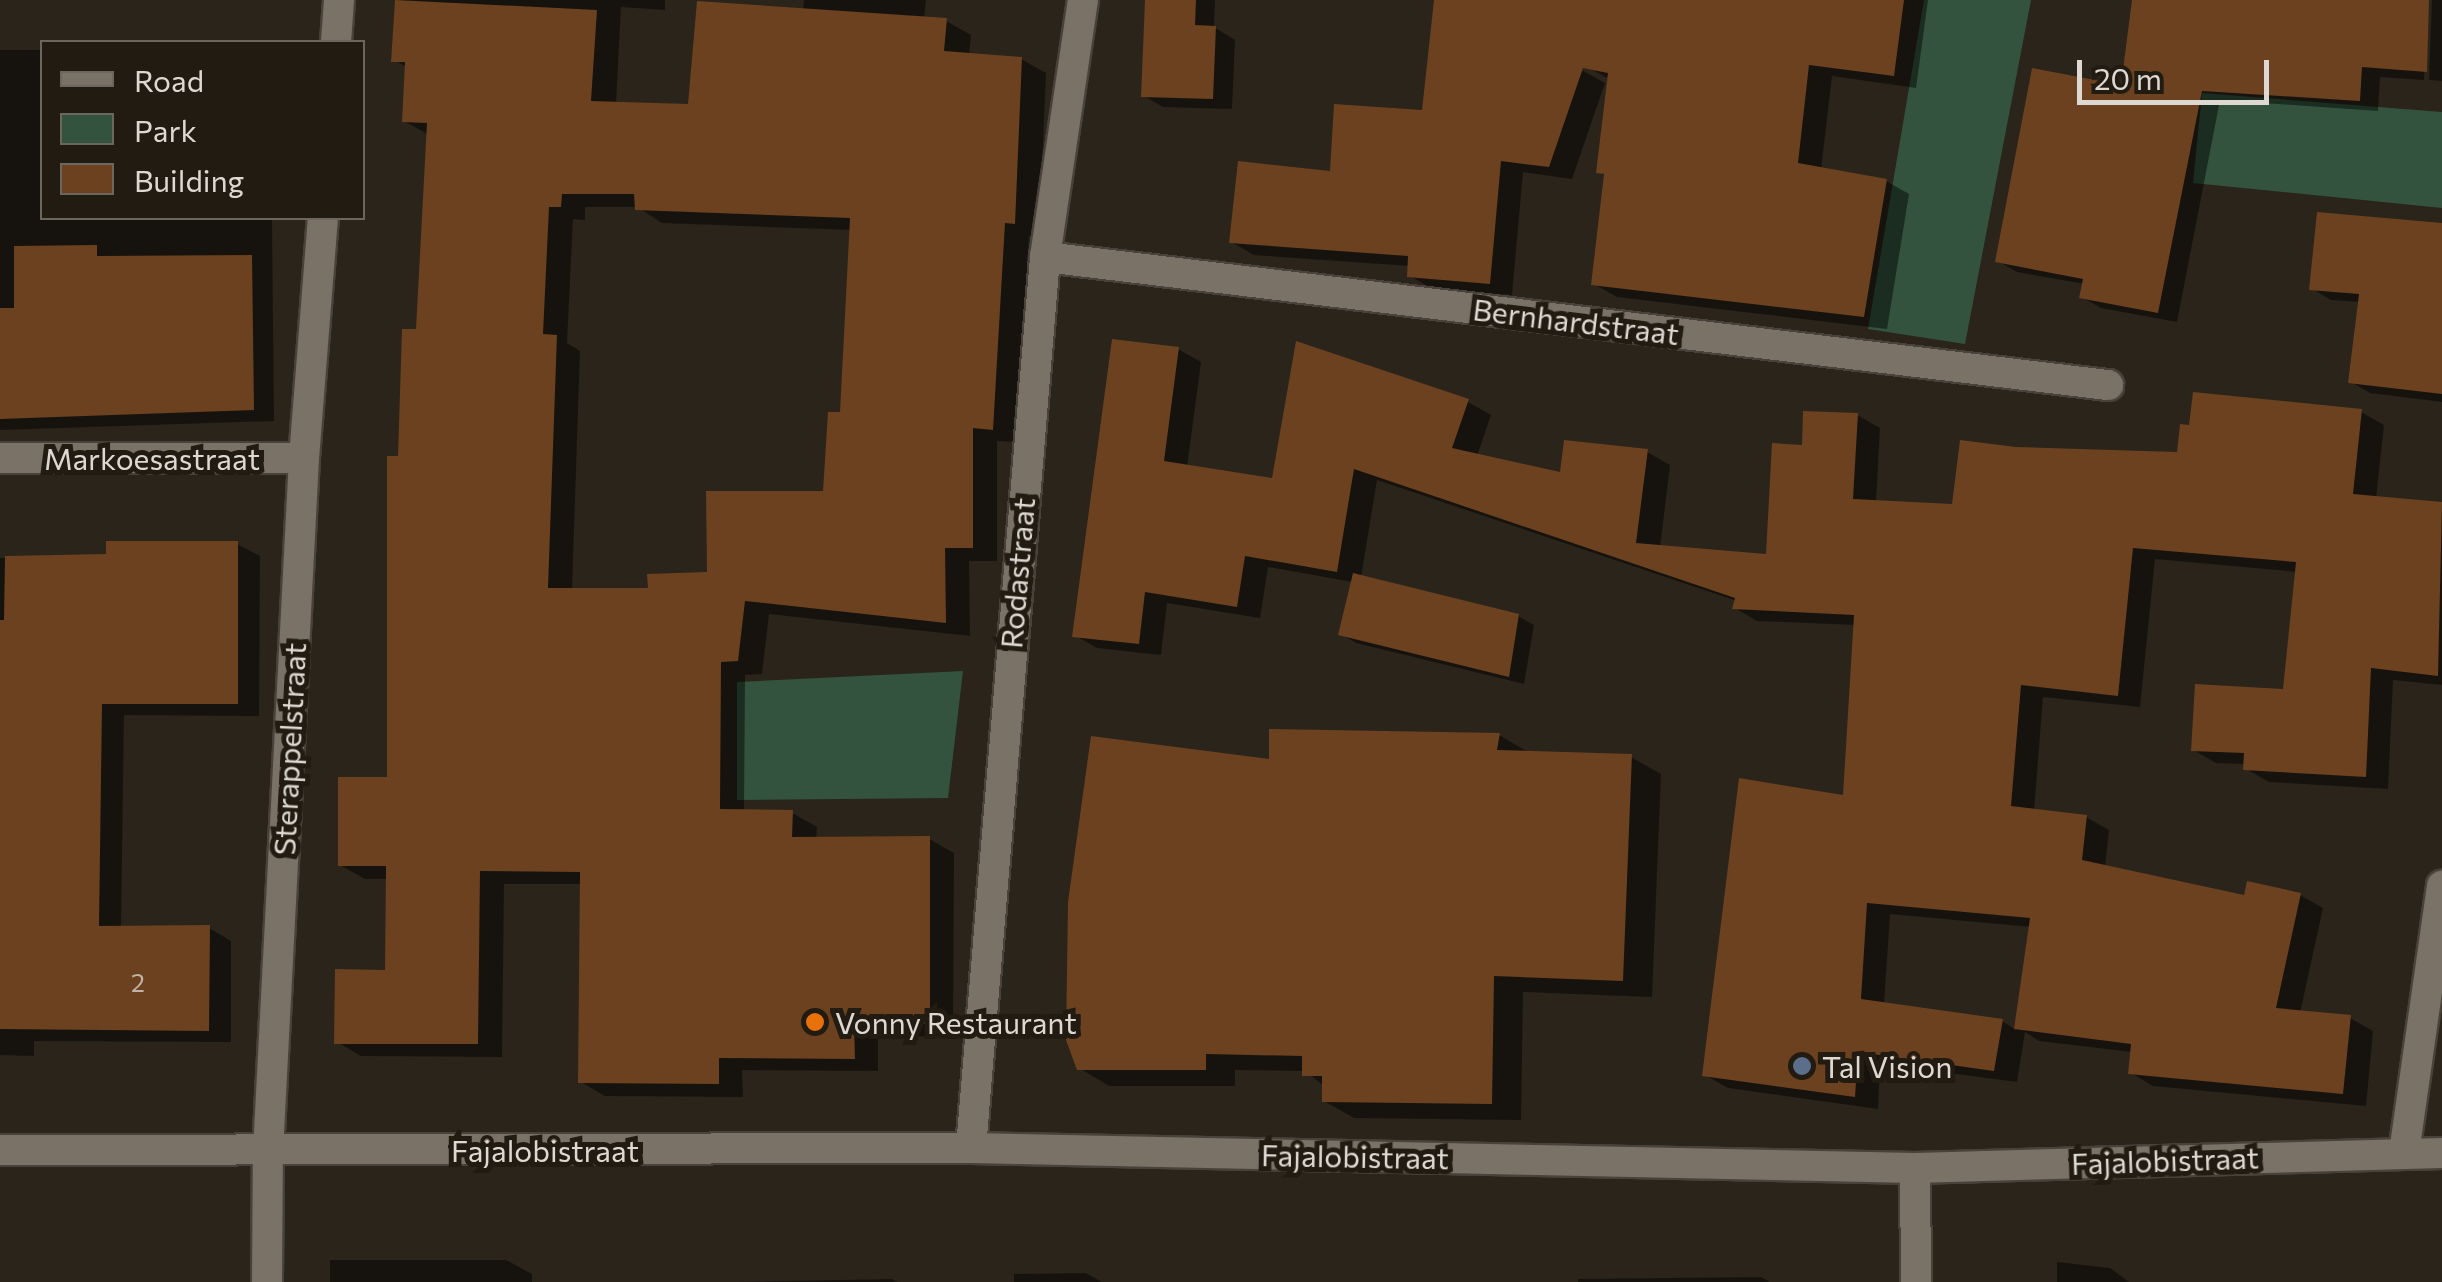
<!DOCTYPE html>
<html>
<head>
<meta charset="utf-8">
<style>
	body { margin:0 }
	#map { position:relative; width:2442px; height:1282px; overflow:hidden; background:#2a241b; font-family:Commissioner,sans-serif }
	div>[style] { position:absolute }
	.green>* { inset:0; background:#33533e }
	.shadow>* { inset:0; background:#0007 }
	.building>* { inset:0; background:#6c411f }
	.roads { filter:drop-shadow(2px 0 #48423a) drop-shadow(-2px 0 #48423a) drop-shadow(0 2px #48423a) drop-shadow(0 -2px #48423a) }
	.minor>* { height:30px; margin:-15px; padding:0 15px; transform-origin:15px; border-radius:15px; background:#7a7267 }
	.dots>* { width:28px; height:28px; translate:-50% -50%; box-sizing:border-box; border:5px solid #211b11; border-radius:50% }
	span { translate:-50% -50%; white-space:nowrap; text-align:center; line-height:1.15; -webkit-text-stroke:10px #211b11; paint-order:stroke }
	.number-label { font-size:25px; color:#c1b3a5 }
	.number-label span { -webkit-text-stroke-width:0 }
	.street-label { font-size:30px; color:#ddd9d2 }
	.poi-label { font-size:30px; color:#ddd9d2 }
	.left { translate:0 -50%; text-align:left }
	.legend { position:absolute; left:40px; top:40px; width:325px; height:180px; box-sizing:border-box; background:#211b11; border:2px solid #6c675e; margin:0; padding:12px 18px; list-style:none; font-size:30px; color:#ddd9d2 }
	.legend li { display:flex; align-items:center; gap:20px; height:50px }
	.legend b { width:50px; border:2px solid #6c675e }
	.scale { position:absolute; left:2077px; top:60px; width:192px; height:45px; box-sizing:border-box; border:5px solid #ddd9d2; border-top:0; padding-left:12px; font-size:30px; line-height:35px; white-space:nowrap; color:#ddd9d2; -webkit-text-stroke:8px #211b11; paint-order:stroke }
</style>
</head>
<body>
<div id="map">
	<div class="green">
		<div style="clip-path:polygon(1924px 0,2031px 0,1965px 344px,1868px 329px)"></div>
		<div style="clip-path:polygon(2202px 93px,2442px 112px,2442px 208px,2193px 183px)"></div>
		<div style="clip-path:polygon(963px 671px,948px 798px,737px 800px,737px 682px)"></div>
	</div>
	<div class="shadow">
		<div style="clip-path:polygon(evenodd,398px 0,665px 0,665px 10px,621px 7px,616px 104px,690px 107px,803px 11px,804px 0,926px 0,924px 19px,946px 21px,971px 35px,969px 55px,1021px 59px,1046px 73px,1039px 236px,1029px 236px,1017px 442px,997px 441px,997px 561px,969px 561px,970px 636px,769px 614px,762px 674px,745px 675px,744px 812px,792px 813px,817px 827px,816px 840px,929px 839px,954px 853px,953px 1036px,878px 1037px,878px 1071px,742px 1070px,743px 1097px,605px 1096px,581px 1082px,582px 884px,504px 884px,502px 1057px,361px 1056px,337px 1042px,388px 973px,389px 879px,365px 879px,340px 865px,389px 779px,400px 459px,418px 332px,429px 135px,404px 121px,408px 68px,394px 60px,398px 0,585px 207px,637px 207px,662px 223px,852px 230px,843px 415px,825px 494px,709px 574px,650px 591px,572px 590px,580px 351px,567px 343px,573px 219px,585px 220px,585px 207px)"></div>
		<div style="clip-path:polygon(1147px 0,1215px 0,1214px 27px,1235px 40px,1232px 109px,1163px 107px,1144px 96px)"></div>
		<div style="clip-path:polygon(1436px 0,1928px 0,1916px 88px,1832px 76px,1821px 170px,1886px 181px,1909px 194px,1887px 329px,1617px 297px,1594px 284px,1606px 176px,1599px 172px,1608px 74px,1607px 78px,1574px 59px,1571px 64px,1605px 83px,1572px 179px,1523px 172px,1512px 295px,1432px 289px,1409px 275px,1410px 266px,1254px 255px,1231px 242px,1424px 113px)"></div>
		<div style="clip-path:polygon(2150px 0,2427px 0,2424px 80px,2380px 77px,2378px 111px,2220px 100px,2177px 322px,2101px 308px,2082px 297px,2085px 284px,2017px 272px,1998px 261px,2123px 88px)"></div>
		<div style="clip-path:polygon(2432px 0,2442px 0,2442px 81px,2429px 80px)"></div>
		<div style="clip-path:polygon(0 50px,42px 50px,42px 218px,272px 218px,274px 421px,0 430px)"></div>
		<div style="clip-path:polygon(2442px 226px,2442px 402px,2370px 393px,2351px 382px,2360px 302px,2331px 300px,2311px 288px)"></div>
		<div style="clip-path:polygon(evenodd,1298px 344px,1468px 402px,1491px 415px,1477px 456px,1562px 475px,1647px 452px,1670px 465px,1660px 548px,1768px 557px,1804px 448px,1857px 415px,1880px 428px,1876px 502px,1954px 507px,2016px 450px,2179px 454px,2361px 412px,2384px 425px,2376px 499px,2442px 505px,2442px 685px,2393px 680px,2388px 789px,2269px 782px,2246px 769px,2246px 764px,2216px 763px,2193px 750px,2285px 692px,2298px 572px,2155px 559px,2140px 707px,2043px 697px,2034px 811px,2086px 817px,2109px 830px,2105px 867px,2246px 898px,2300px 895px,2323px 908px,2300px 1013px,2350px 1018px,2373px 1031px,2366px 1106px,2153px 1086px,2131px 1073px,2132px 1052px,2039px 1041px,2025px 1032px,2017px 1082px,1880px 1064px,1878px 1109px,1728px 1088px,1705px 1075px,1845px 798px,1856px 625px,1757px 621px,1735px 608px,1737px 601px,1377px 480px,1361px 577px,1518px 616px,1534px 625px,1524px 684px,1356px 643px,1341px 634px,1353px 582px,1268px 567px,1260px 618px,1167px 603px,1161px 655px,1097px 648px,1074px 635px,1178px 349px,1201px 362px,1187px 467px,1274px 481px,1298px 344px,1890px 914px,2031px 927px,2016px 1030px,2002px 1021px,1884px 1005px,1890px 914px)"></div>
		<div style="clip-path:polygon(237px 544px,260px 556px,259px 716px,124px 715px,121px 929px,209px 928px,231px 941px,231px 1042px,34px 1041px,34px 1056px,0 1055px,0 558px,108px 557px)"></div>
		<div style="clip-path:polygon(1499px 735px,1530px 753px,1631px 757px,1661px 774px,1652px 997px,1523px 992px,1521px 1120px,1354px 1118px,1324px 1101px,1324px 1086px,1305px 1071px,1235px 1070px,1235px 1086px,1109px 1086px,1079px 1068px,1271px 762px)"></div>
		<div style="clip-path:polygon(330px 1260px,506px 1260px,532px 1274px,532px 1282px,330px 1282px)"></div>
		<div style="clip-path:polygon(2057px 1262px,2110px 1268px,2129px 1282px,2057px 1282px)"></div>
		<div style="clip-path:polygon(1086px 1273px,1102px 1282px,1014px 1282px,1014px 1274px)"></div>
		<div style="clip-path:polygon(1761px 1277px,1770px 1282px,1578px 1282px,1578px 1279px)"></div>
		<div style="clip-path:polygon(892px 1279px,897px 1282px,738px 1282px)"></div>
	</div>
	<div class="building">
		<div style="clip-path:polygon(evenodd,395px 0,597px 10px,591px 101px,688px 104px,697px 1px,947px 18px,944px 51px,1022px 57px,1015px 224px,1005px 223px,993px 430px,973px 428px,973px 548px,945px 548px,946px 623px,745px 601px,738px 661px,721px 662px,720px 809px,793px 810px,792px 837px,930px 836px,930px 1024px,854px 1024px,855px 1059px,719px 1058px,719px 1084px,578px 1083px,580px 872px,480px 871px,478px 1044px,334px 1044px,335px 969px,385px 970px,386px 866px,338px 866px,338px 777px,387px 777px,387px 456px,398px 456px,402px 329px,416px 329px,427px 123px,402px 122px,405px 62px,391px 62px,395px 0,562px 194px,634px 194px,635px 210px,850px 218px,840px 412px,828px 412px,823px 491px,706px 491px,707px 572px,647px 574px,648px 588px,548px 588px,557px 335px,543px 334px,549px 207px,561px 207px,562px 194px)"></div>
		<div style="clip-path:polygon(1145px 0,1196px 0,1195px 25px,1216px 26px,1213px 99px,1141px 97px)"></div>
		<div style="clip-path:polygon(1434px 0,1904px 0,1894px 76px,1809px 65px,1798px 163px,1887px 179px,1864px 317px,1591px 285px,1604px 174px,1596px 173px,1608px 73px,1583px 68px,1549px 167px,1501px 161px,1490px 284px,1407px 277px,1408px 256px,1229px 243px,1238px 161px,1330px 171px,1334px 104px,1422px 110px)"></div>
		<div style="clip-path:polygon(2132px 0,2429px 0,2427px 72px,2362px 67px,2360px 101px,2202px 91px,2158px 313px,2079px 298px,2083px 279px,1995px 262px,2032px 68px,2121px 85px)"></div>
		<div style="clip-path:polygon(2317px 212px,2442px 223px,2442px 394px,2348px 383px,2359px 294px,2309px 290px)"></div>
		<div style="clip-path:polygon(97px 245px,97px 256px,252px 255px,254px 410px,0 419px,0 308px,14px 308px,14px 246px)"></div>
		<div style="clip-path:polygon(1112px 339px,1179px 347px,1164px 461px,1272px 478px,1296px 341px,1469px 399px,1452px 448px,1560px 472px,1564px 440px,1648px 449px,1636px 543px,1766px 554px,1772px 443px,1802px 445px,1803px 411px,1858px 413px,1853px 499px,1952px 504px,1960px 440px,2016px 447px,2177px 452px,2180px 424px,2189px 425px,2193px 392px,2362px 409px,2353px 494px,2442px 502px,2438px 676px,2371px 668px,2366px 777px,2243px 770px,2244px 753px,2191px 751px,2195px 684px,2283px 689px,2296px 562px,2133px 548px,2118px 696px,2021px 685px,2011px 806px,2087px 815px,2082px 860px,2244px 895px,2247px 881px,2301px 893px,2276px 1008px,2351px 1015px,2343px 1094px,2128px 1074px,2131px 1044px,2014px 1029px,2030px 918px,1867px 903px,1861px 999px,2003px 1019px,1994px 1071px,1858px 1052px,1855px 1097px,1702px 1076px,1739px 778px,1843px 795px,1854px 615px,1732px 609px,1735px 598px,1354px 469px,1337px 572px,1245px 556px,1237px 607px,1145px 592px,1139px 644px,1072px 637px)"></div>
		<div style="clip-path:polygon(106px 541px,238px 541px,238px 704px,102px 704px,99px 926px,210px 925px,209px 1031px,0 1029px,0 620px,4px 620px,5px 556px,106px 554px)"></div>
		<div style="clip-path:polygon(1353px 573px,1519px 614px,1509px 677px,1338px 635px)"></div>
		<div style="clip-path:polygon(1269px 729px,1500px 733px,1497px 750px,1632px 754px,1623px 981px,1494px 976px,1492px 1104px,1322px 1102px,1322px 1076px,1302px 1076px,1302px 1056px,1206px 1054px,1206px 1070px,1077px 1070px,1066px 1040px,1068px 902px,1091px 736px,1269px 759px)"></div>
	</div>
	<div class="roads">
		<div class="minor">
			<div style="left:336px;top:42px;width:42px;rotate:-85.9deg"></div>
			<div style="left:1045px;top:257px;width:1071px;rotate:6.87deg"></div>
			<div style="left:0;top:458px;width:304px"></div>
			<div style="left:971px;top:1148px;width:894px;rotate:-85.25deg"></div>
			<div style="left:1045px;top:257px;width:260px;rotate:-81.6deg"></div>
			<div style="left:0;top:1150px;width:971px;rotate:-0.12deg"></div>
			<div style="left:971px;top:1148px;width:944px;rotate:1.21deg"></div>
			<div style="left:1915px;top:1168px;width:527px;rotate:-1.63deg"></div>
			<div style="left:2404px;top:1153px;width:270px;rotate:-81.9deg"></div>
			<div style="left:1915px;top:1168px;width:114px;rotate:89.5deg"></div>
			<div style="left:267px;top:1282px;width:130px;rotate:-89.6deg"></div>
			<div style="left:268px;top:1152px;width:695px;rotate:-87.03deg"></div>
			<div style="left:304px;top:458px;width:241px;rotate:-85.5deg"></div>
		</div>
	</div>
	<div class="dots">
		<div style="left:815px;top:1022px;background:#e8710a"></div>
		<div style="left:1802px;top:1066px;background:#5c6f8a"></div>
	</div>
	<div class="number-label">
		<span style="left:138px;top:982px">2</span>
	</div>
	<div class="street-label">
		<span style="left:1576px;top:321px;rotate:7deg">Bernhardstraat</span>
		<span style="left:152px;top:458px">Markoesastraat</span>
		<span style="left:1017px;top:573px;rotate:-85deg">Rodastraat</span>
		<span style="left:289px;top:749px;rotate:-87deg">Sterappelstraat</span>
		<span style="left:545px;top:1150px">Fajalobistraat</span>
		<span style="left:1355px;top:1156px;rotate:1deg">Fajalobistraat</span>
		<span style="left:2165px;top:1160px;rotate:-2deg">Fajalobistraat</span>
	</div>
	<div class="poi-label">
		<span class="left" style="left:835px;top:1022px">Vonny Restaurant</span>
		<span class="left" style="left:1822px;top:1066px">Tal Vision</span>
	</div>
	<ul class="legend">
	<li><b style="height:12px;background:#7a7267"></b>Road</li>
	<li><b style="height:28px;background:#33533e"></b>Park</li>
	<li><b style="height:28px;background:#6c411f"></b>Building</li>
	</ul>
	<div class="scale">20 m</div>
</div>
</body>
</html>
